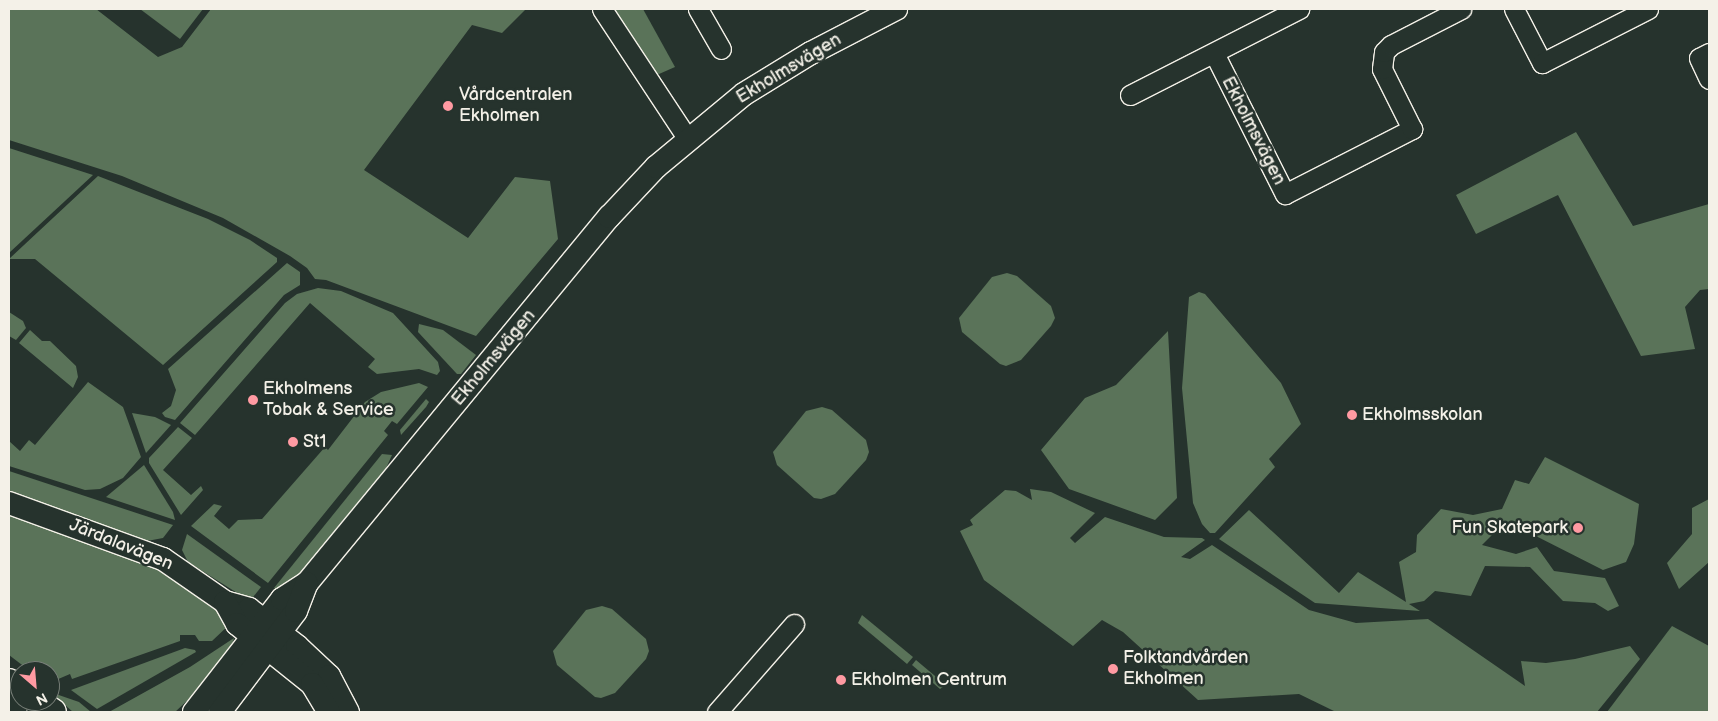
<!DOCTYPE html>
<html>
<head>
<meta charset="utf-8">
<style>
	body { margin:0 }
	#map { position:relative; width:1718px; height:721px; overflow:hidden; background:#26332d; font-family:"Balsamiq Sans",sans-serif }
	div>[style] { position:absolute }
	.green>* { inset:0; background:#5a7359 }
	.roads { filter:drop-shadow(1px 0 #f4f1e8) drop-shadow(-1px 0 #f4f1e8) drop-shadow(0 1px #f4f1e8) drop-shadow(0 -1px #f4f1e8) }
	.minor>* { height:19px; margin:-9.5px; padding:0 9.5px; transform-origin:9.5px; border-radius:9.5px; background:#26332d }
	.tertiary>* { height:22px; margin:-11px; padding:0 11px; transform-origin:11px; border-radius:11px; background:#26332d }
	.secondary>* { height:26px; margin:-13px; padding:0 13px; transform-origin:13px; border-radius:13px; background:#26332d }
	.dots>* { width:14px; height:14px; translate:-50% -50%; box-sizing:border-box; border:2px solid #26332d; border-radius:50% }
	span { translate:-50% -50%; white-space:nowrap; text-align:center; line-height:1.15; -webkit-text-stroke:5px #26332d; paint-order:stroke }
	.street-label { font-size:18px; color:#f4f1e8 }
	.poi-label { font-size:18px; color:#f4f1e8 }
	.left { translate:0 -50%; text-align:left }
	.right { translate:-100% -50%; text-align:right }
	.frame { position:absolute; inset:0; border:10px solid #f4f1e8; pointer-events:none }
	.north { position:absolute; left:10px; top:661px; width:50px; height:50px; box-sizing:border-box; background:#26332d; border:1px solid #787f78; border-radius:50%; rotate:153deg; font-size:14px; font-weight:700; line-height:20px; text-align:center; color:#f4f1e8 }
	.north::after { content:''; display:block; margin:auto; width:18px; height:22px; background:#ff9aa2; clip-path:polygon(50% 0,100% 100%,50% 72%,0 100%) }
</style>
</head>
<body>
<div id="map">
	<div class="green">
		<div style="clip-path:polygon(9px 9px,96px 9px,158px 57px,182px 47px,211px 9px,526px 9px,502px 33px,472px 25px,364px 170px,468px 238px,515px 177px,550px 181px,558px 239px,476px 336px,326px 280px,315px 279px,307px 268px,290px 256px,223px 218px,122px 176px,9px 140px)"></div>
		<div style="clip-path:polygon(140px 9px,203px 9px,180px 39px)"></div>
		<div style="clip-path:polygon(613px 9px,643px 9px,675px 67px,659px 74px,653px 72px)"></div>
		<div style="clip-path:polygon(1576px 132px,1633px 226px,1709px 204px,1709px 289px,1700px 290px,1685px 307px,1695px 349px,1641px 356px,1558px 195px,1476px 234px,1456px 195px)"></div>
		<div style="clip-path:polygon(9px 148px,93px 175px,9px 253px)"></div>
		<div style="clip-path:polygon(98px 176px,208px 219px,250px 240px,277px 258px,277px 262px,163px 365px,35px 259px,9px 259px)"></div>
		<div style="clip-path:polygon(287px 263px,300px 272px,300px 285px,284px 295px,175px 420px,165px 417px,162px 413px,171px 406px,176px 390px,168px 369px)"></div>
		<div style="clip-path:polygon(1007px 273px,1017px 276px,1051px 306px,1055px 318px,1051px 326px,1021px 360px,1006px 366px,1000px 364px,962px 332px,959px 318px,992px 277px)"></div>
		<div style="clip-path:polygon(318px 288px,341px 291px,393px 313px,438px 362px,440px 371px,437px 375px,419px 369px,377px 374px,368px 367px,375px 359px,310px 303px,195px 435px,180px 423px,285px 303px,297px 294px)"></div>
		<div style="clip-path:polygon(1199px 292px,1205px 294px,1281px 383px,1301px 424px,1269px 459px,1275px 467px,1215px 533px,1210px 533px,1202px 524px,1193px 503px,1182px 388px,1189px 297px)"></div>
		<div style="clip-path:polygon(9px 312px,23px 321px,26px 328px,16px 340px,9px 336px)"></div>
		<div style="clip-path:polygon(419px 324px,443px 330px,476px 355px,461px 374px,457px 374px,418px 332px)"></div>
		<div style="clip-path:polygon(30px 330px,42px 341px,50px 341px,76px 366px,78px 377px,73px 388px,19px 343px)"></div>
		<div style="clip-path:polygon(1168px 331px,1177px 498px,1155px 520px,1069px 489px,1041px 450px,1085px 398px,1116px 385px)"></div>
		<div style="clip-path:polygon(88px 382px,123px 407px,141px 457px,123px 478px,100px 489px,85px 490px,9px 466px,9px 441px,20px 451px,29px 440px,35px 445px)"></div>
		<div style="clip-path:polygon(419px 383px,428px 387px,397px 424px,392px 421px,384px 431px,388px 435px,268px 583px,191px 526px,214px 504px,222px 506px,214px 516px,229px 529px,238px 520px,262px 519px,325px 447px,328px 450px,365px 402px,381px 392px)"></div>
		<div style="clip-path:polygon(426px 399px,429px 402px,426px 407px,401px 435px,400px 430px)"></div>
		<div style="clip-path:polygon(822px 407px,832px 410px,866px 440px,869px 452px,866px 460px,835px 494px,821px 499px,814px 498px,777px 465px,773px 452px,806px 411px)"></div>
		<div style="clip-path:polygon(132px 413px,155px 417px,171px 425px,146px 453px)"></div>
		<div style="clip-path:polygon(178px 427px,192px 438px,163px 470px,191px 495px,201px 486px,203px 490px,181px 515px,149px 463px,149px 458px)"></div>
		<div style="clip-path:polygon(382px 454px,392px 455px,382px 477px,312px 565px,279px 592px,274px 588px)"></div>
		<div style="clip-path:polygon(1545px 457px,1639px 504px,1634px 544px,1626px 562px,1603px 570px,1506px 521px,1482px 545px,1516px 554px,1537px 547px,1554px 571px,1605px 578px,1619px 606px,1608px 611px,1595px 603px,1563px 601px,1530px 567px,1485px 566px,1471px 596px,1435px 591px,1424px 601px,1409px 604px,1420px 611px,1315px 603px,1219px 539px,1249px 510px,1339px 593px,1358px 572px,1406px 602px,1399px 562px,1416px 552px,1417px 535px,1441px 509px,1473px 515px,1502px 509px,1515px 480px,1529px 484px)"></div>
		<div style="clip-path:polygon(144px 465px,173px 512px,175px 520px,106px 497px)"></div>
		<div style="clip-path:polygon(9px 471px,173px 525px,163px 538px,147px 541px,9px 493px)"></div>
		<div style="clip-path:polygon(1030px 489px,1051px 492px,1095px 513px,1070px 538px,1075px 543px,1105px 517px,1164px 537px,1202px 538px,1205px 540px,1181px 557px,1190px 559px,1212px 545px,1309px 610px,1356px 623px,1428px 619px,1525px 686px,1521px 661px,1546px 663px,1575px 659px,1630px 646px,1640px 659px,1597px 712px,1336px 712px,1299px 694px,1198px 700px,1123px 632px,1102px 620px,1073px 646px,984px 580px,960px 531px,973px 525px,970px 520px,1005px 490px,1016px 491px,1032px 500px)"></div>
		<div style="clip-path:polygon(1709px 499px,1709px 562px,1679px 589px,1667px 563px,1692px 534px,1692px 508px)"></div>
		<div style="clip-path:polygon(9px 512px,151px 562px,200px 592px,230px 624px,212px 641px,199px 641px,195px 635px,180px 635px,180px 641px,72px 679px,70px 674px,56px 680px,58px 685px,50px 685px,50px 671px,30px 671px,9px 655px)"></div>
		<div style="clip-path:polygon(187px 534px,261px 587px,250px 601px,188px 562px,182px 550px)"></div>
		<div style="clip-path:polygon(602px 606px,612px 609px,646px 639px,649px 651px,646px 659px,615px 693px,601px 698px,595px 697px,557px 665px,553px 651px,586px 610px)"></div>
		<div style="clip-path:polygon(862px 615px,913px 657px,907px 664px,858px 623px)"></div>
		<div style="clip-path:polygon(1672px 626px,1709px 646px,1709px 712px,1607px 712px)"></div>
		<div style="clip-path:polygon(234px 638px,231px 651px,206px 683px,175px 712px,109px 712px,190px 667px)"></div>
		<div style="clip-path:polygon(185px 648px,195px 650px,196px 652px,97px 709px,71px 690px)"></div>
		<div style="clip-path:polygon(916px 660px,941px 681px,943px 687px,940px 689px,912px 665px)"></div>
		<div style="clip-path:polygon(50px 692px,79px 702px,91px 712px,73px 712px)"></div>
	</div>
	<div class="roads">
		<div class="minor">
			<div style="left:602px;top:9px;width:154px;rotate:56.6deg"></div>
			<div style="left:698px;top:9px;width:46px;rotate:60.1deg"></div>
			<div style="left:1514px;top:9px;width:61px;rotate:62.6deg"></div>
			<div style="left:1542px;top:63px;width:119px;rotate:-27deg"></div>
			<div style="left:1214px;top:53px;width:158px;rotate:63.3deg"></div>
			<div style="left:1285px;top:194px;width:143px;rotate:-27.1deg"></div>
			<div style="left:1412px;top:129px;width:67px;rotate:-116.6deg"></div>
			<div style="left:1382px;top:69px;width:17px;rotate:-83deg"></div>
			<div style="left:1384px;top:52px;width:10px;rotate:-45deg"></div>
			<div style="left:1391px;top:45px;width:79px;rotate:-27.2deg"></div>
			<div style="left:1709px;top:53px;width:11px;rotate:153deg"></div>
			<div style="left:1699px;top:58px;width:23px;rotate:65deg"></div>
			<div style="left:1130px;top:95px;width:190px;rotate:-27deg"></div>
			<div style="left:717px;top:712px;width:117px;rotate:-48.8deg"></div>
		</div>
		<div class="tertiary">
			<div style="left:9px;top:503px;width:164px;rotate:20deg"></div>
			<div style="left:163px;top:559px;width:75px;rotate:34.7deg"></div>
			<div style="left:225px;top:602px;width:25px;rotate:16deg"></div>
			<div style="left:249px;top:609px;width:61px;rotate:37.6deg"></div>
			<div style="left:297px;top:646px;width:44px;rotate:43.2deg"></div>
			<div style="left:329px;top:676px;width:41px;rotate:62.2deg"></div>
			<div style="left:225px;top:602px;width:25px;rotate:61deg"></div>
			<div style="left:237px;top:624px;width:96px;rotate:38.7deg"></div>
			<div style="left:312px;top:684px;width:33px;rotate:59deg"></div>
			<div style="left:194px;top:712px;width:143px;rotate:-52.1deg"></div>
			<div style="left:282px;top:599px;width:30px;rotate:-33deg"></div>
			<div style="left:307px;top:583px;width:475px;rotate:-50.5deg"></div>
			<div style="left:609px;top:217px;width:69px;rotate:-46.8deg"></div>
			<div style="left:656px;top:167px;width:114px;rotate:-39.7deg"></div>
			<div style="left:744px;top:94px;width:79px;rotate:-31.5deg"></div>
			<div style="left:811px;top:53px;width:96px;rotate:-27.4deg"></div>
			<div style="left:220px;top:712px;width:126px;rotate:-53deg"></div>
			<div style="left:296px;top:611px;width:30px;rotate:-69deg"></div>
		</div>
		<div class="secondary">
			<div style="left:9px;top:682px;width:14px;rotate:36deg"></div>
			<div style="left:36px;top:701px;width:20px;rotate:33deg"></div>
			<div style="left:9px;top:708px;width:6px;rotate:39deg"></div>
		</div>
	</div>
	<div class="dots">
		<div style="left:448px;top:106px;background:#ff9aa2"></div>
		<div style="left:253px;top:400px;background:#ff9aa2"></div>
		<div style="left:1352px;top:415px;background:#ff9aa2"></div>
		<div style="left:293px;top:442px;background:#ff9aa2"></div>
		<div style="left:1578px;top:528px;background:#ff9aa2"></div>
		<div style="left:1113px;top:669px;background:#ff9aa2"></div>
		<div style="left:841px;top:680px;background:#ff9aa2"></div>
	</div>
	<div class="street-label">
		<span style="left:789px;top:69px;rotate:-31deg">Ekholmsvägen</span>
		<span style="left:1253px;top:131px;rotate:63deg">Ekholmsvägen</span>
		<span style="left:494px;top:358px;rotate:-50deg">Ekholmsvägen</span>
		<span style="left:121px;top:545px;rotate:22deg">Järdalavägen</span>
	</div>
	<div class="poi-label">
		<span class="left" style="left:459px;top:106px">Vårdcentralen<br>Ekholmen</span>
		<span class="left" style="left:263px;top:400px">Ekholmens<br>Tobak &amp; Service</span>
		<span class="left" style="left:1362px;top:415px">Ekholmsskolan</span>
		<span class="left" style="left:303px;top:442px">St1</span>
		<span class="right" style="left:1568px;top:528px">Fun Skatepark</span>
		<span class="left" style="left:1123px;top:669px">Folktandvården<br>Ekholmen</span>
		<span class="left" style="left:851px;top:680px">Ekholmen Centrum</span>
	</div>
	<div class="frame"></div>
	<div class="north">N</div>
</div>
</body>
</html>
